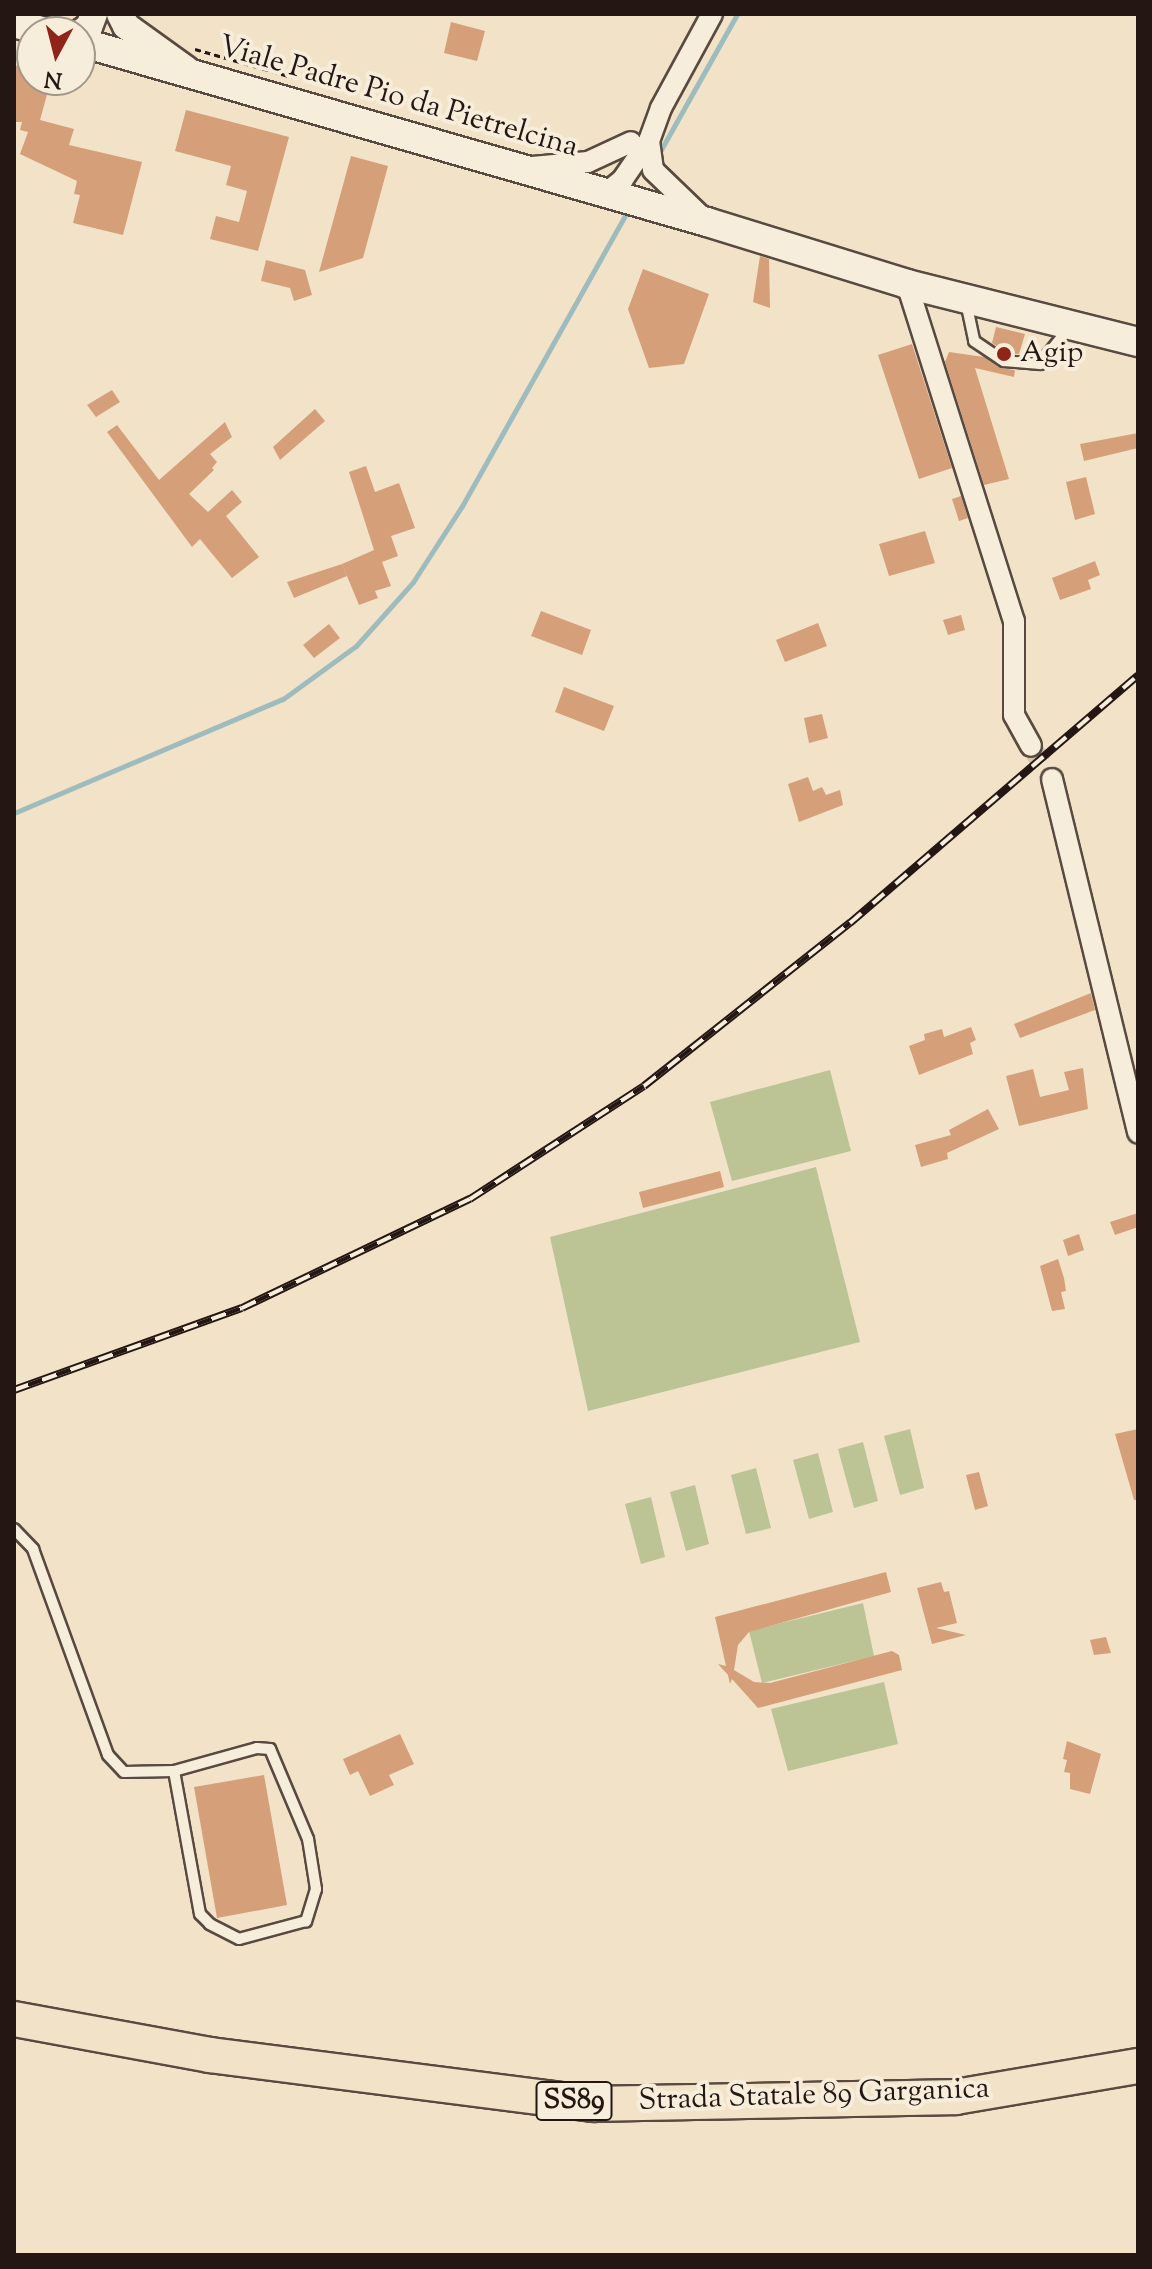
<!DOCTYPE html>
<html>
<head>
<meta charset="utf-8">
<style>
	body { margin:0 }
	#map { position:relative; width:1152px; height:2269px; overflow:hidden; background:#f2e3c8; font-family:"Sorts Mill Goudy",serif }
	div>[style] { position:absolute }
	.green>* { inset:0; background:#bcc395 }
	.stream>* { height:5px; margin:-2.5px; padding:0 2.5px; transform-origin:2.5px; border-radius:2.5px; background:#9ebcbe }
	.building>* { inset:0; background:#d59f7a }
	.minor-tunnel>* { height:20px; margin-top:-10px; transform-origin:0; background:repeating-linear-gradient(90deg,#d3c4ad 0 20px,transparent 0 30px) }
	.path>* { height:3px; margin-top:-1.5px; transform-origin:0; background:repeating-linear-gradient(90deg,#241713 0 6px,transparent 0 10px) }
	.roads { filter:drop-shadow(2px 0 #584a40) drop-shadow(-2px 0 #584a40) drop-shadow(0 2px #584a40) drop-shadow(0 -2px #584a40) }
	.service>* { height:10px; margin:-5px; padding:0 5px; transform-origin:5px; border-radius:5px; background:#f7eddb }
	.minor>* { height:20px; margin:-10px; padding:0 10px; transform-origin:10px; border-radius:10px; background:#f7eddb }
	.tertiary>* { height:26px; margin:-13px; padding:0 13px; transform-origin:13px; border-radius:13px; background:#f7eddb }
	.secondary>* { height:28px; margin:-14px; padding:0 14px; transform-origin:14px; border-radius:14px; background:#f7eddb }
	.trunk>* { height:34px; margin:-17px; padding:0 17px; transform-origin:17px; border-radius:17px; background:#f2e3c8 }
	.rail>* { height:8px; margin-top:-4px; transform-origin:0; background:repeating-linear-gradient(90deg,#f7eddb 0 15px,#241713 0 30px); box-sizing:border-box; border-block:2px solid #241713 }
	.dots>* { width:22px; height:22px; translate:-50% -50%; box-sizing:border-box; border:4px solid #f7eddb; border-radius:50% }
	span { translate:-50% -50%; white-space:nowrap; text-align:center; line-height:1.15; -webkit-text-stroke:8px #f7eddb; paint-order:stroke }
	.shield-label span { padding:2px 6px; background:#f7eddb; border:2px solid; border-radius:6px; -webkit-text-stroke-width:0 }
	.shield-label { font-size:28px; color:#241713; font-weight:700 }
	.street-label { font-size:30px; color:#241713 }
	.poi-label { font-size:30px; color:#241713 }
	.left { translate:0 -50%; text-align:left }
	.frame { position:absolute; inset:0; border:16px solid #241713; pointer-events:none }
	.north { position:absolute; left:16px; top:16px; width:80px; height:80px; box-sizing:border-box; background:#f7eddb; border:2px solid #a3978b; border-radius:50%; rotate:187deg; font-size:22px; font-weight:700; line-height:32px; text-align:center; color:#241713 }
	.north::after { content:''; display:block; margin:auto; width:28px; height:36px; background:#8f2418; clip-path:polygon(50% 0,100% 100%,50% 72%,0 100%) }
</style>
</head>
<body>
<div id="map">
	<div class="green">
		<div style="clip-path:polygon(830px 1070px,851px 1151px,732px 1181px,710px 1102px)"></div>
		<div style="clip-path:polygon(816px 1167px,860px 1342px,588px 1411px,550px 1237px)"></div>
		<div style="clip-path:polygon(910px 1429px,924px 1488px,900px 1495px,884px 1436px)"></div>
		<div style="clip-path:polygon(863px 1442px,878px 1501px,854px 1508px,838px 1449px)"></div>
		<div style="clip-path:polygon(818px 1453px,833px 1512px,809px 1519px,793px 1460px)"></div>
		<div style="clip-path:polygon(756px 1468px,771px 1528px,746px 1534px,731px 1475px)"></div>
		<div style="clip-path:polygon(695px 1485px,709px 1544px,686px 1551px,670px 1492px)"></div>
		<div style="clip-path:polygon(651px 1497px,665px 1557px,641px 1564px,625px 1504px)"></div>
		<div style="clip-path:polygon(863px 1603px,874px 1656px,762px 1683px,749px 1631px)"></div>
		<div style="clip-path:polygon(884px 1682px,898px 1744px,788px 1771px,771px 1709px)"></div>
	</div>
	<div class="stream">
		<div style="left:658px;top:155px;width:162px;rotate:-60.7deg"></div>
		<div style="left:14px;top:813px;width:292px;rotate:-23deg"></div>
		<div style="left:283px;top:699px;width:90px;rotate:-36deg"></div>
		<div style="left:356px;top:646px;width:86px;rotate:-48.3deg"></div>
		<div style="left:413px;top:582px;width:90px;rotate:-57.2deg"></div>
		<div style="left:462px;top:506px;width:334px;rotate:-60.7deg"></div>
	</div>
	<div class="building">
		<div style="clip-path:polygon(451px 22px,485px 31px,477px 61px,444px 53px)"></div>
		<div style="clip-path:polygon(14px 65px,32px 70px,32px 80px,51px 80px,40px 120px,74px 129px,69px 145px,142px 162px,123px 235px,73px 223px,80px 195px,74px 194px,77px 181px,20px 154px,28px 132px,20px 130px,22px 122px,14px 122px)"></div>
		<div style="clip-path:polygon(186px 110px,289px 137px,258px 251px,210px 239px,216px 216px,239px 222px,247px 191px,226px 185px,231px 166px,175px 151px)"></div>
		<div style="clip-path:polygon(351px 156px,388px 166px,363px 258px,319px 272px)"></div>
		<div style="clip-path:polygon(760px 256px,769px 259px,770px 308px,753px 302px)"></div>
		<div style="clip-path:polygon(266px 260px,305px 270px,312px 295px,294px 301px,290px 288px,261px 281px)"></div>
		<div style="clip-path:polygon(643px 269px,709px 294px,684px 364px,649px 368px,628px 309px)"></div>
		<div style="clip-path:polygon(996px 327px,1025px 334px,1019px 354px,1007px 353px,992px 343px)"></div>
		<div style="clip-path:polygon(912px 344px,952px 468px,919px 479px,878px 355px)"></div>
		<div style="clip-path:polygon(949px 352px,984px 357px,1000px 368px,1015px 370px,1014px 377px,975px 368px,1009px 479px,984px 485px,945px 362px)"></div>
		<div style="clip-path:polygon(112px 390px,120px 402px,96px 417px,87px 405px)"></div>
		<div style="clip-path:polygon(315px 409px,325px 421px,280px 460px,273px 447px)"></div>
		<div style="clip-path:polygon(225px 422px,232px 437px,210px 454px,217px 462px,212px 468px,214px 470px,189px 494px,208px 512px,232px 490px,242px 502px,226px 516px,259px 557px,232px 578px,200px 539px,192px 547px,107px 432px,117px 425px,159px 480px)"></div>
		<div style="clip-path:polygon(1138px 433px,1138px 448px,1084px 461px,1080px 444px)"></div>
		<div style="clip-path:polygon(366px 466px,375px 492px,399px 483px,415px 528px,391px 536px,398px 556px,382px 562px,391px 586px,375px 591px,378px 598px,359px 605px,342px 564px,374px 550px,349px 472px)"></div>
		<div style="clip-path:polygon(1086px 477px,1095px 514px,1075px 520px,1066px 482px)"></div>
		<div style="clip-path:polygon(961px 496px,968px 518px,959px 521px,952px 499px)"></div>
		<div style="clip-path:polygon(925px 531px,935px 563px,889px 576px,879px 544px)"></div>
		<div style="clip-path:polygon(1095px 561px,1100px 575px,1088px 580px,1091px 589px,1060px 600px,1052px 578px)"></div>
		<div style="clip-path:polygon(342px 564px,347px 576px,294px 598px,287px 582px)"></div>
		<div style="clip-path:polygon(541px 611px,591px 630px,582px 655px,531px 636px)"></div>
		<div style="clip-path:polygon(961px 615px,965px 630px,948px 635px,943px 620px)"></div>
		<div style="clip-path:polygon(818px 623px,827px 646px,785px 662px,776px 640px)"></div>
		<div style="clip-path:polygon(329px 624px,340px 638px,314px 658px,303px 645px)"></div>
		<div style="clip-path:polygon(564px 687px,614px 706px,604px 731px,555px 712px)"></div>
		<div style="clip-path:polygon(822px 714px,828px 738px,809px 743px,804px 718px)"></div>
		<div style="clip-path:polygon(808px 777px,813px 791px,822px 787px,826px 795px,840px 790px,843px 805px,799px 822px,788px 784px)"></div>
		<div style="clip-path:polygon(1091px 993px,1095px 1010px,1020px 1038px,1014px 1024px)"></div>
		<div style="clip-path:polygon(971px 1027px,976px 1040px,970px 1043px,973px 1054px,919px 1075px,909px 1046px,925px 1040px,924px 1034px,942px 1029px,944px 1037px)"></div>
		<div style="clip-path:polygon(1083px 1068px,1088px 1109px,1019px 1126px,1006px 1076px,1033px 1069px,1040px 1097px,1069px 1090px,1064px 1072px)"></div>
		<div style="clip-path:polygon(988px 1109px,999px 1129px,947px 1153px,948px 1159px,921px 1167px,915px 1145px,951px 1135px,949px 1130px)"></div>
		<div style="clip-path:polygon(720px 1171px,724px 1187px,643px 1208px,639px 1192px)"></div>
		<div style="clip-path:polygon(1138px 1213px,1138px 1227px,1115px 1235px,1110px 1222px)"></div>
		<div style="clip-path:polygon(1079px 1234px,1084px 1250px,1068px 1256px,1063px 1240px)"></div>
		<div style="clip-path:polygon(1058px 1259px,1064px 1278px,1066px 1291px,1061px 1292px,1065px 1309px,1052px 1311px,1040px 1266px)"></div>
		<div style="clip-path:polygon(1138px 1429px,1138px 1500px,1134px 1500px,1115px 1434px)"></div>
		<div style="clip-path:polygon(979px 1472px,988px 1506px,975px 1510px,966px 1475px)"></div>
		<div style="clip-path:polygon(886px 1572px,891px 1592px,749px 1632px,738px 1645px,734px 1670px,754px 1682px,770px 1683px,892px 1651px,899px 1655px,902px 1670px,758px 1708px,732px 1679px,730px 1684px,728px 1675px,718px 1664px,726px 1666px,715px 1617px)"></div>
		<div style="clip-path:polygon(941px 1582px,944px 1592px,949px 1591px,957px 1623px,936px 1628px,966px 1635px,932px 1644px,917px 1588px)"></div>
		<div style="clip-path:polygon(1106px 1637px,1111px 1653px,1094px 1655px,1090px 1640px)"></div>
		<div style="clip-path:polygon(400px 1734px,414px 1764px,389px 1775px,394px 1785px,370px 1796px,358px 1771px,350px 1775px,343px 1759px)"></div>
		<div style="clip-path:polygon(1067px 1741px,1101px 1754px,1090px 1794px,1070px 1789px,1070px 1773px,1064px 1772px,1067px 1760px,1063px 1759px)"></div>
		<div style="clip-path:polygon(264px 1775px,287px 1905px,217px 1918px,194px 1787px)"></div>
	</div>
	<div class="minor-tunnel">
		<div style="left:1031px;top:746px;width:39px;rotate:58deg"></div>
	</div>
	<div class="path">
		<div style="left:195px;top:49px;width:101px;rotate:16.1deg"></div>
	</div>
	<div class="roads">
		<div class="service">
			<div style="left:966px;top:302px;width:40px;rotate:78deg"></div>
			<div style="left:974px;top:341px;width:36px;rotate:34deg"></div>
			<div style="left:1004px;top:361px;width:36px;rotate:5deg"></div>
			<div style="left:1040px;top:364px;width:48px;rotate:-51deg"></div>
			<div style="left:14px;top:1529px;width:28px;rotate:46deg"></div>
			<div style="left:33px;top:1549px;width:219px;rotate:70deg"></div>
			<div style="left:108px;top:1755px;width:23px;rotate:47deg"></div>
			<div style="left:124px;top:1772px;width:50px;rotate:-1.1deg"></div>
			<div style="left:174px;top:1771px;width:86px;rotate:-15.5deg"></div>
			<div style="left:257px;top:1748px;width:13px;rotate:4deg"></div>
			<div style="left:270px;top:1749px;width:98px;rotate:67.1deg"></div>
			<div style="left:308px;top:1839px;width:51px;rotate:80.9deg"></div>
			<div style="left:316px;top:1889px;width:34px;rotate:107deg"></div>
			<div style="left:306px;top:1921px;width:69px;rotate:165deg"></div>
			<div style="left:239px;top:1939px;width:33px;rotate:-153deg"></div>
			<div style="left:210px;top:1924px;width:14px;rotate:-135deg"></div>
			<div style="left:200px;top:1914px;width:145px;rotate:-100.3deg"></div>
		</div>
		<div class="minor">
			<div style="left:649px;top:141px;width:29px;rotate:82deg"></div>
			<div style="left:653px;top:170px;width:71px;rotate:43.9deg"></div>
			<div style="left:532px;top:167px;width:56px;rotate:-5.1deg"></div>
			<div style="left:588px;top:162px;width:47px;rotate:-24.9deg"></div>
			<div style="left:606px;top:193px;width:22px;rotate:-39deg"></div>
			<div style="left:623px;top:179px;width:46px;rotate:-55.6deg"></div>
			<div style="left:649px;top:141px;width:35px;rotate:-70deg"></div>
			<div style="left:661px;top:108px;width:107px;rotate:-61.5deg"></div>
			<div style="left:907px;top:284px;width:354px;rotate:72.4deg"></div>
			<div style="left:1014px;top:621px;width:94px;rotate:90deg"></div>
			<div style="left:1014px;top:715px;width:35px;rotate:61deg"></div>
			<div style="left:1052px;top:779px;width:364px;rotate:76.3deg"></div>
		</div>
		<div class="tertiary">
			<div style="left:120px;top:14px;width:13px;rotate:63deg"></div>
			<div style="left:126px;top:26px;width:75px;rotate:35.8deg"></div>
			<div style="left:80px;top:33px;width:11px;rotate:-34deg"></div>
			<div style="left:89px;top:27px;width:14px;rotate:-69deg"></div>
		</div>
		<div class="secondary">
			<div style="left:14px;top:23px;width:33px;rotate:16deg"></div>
			<div style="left:80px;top:42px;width:652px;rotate:16.02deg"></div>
			<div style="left:707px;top:222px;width:209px;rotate:17.2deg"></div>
			<div style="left:907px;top:284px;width:238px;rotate:14.1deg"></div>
		</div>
		<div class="trunk">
			<div style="left:14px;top:2019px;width:199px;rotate:10.4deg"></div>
			<div style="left:210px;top:2055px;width:386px;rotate:7.3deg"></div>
			<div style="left:593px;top:2104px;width:363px;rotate:-1.1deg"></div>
			<div style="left:956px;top:2097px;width:185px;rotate:-9.7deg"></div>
		</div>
	</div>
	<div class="rail">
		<div style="left:14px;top:1390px;width:242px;rotate:-19.8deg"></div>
		<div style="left:242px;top:1308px;width:253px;rotate:-25.6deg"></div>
		<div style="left:470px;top:1199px;width:207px;rotate:-33deg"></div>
		<div style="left:644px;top:1086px;width:263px;rotate:-38.4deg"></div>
		<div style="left:850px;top:923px;width:380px;rotate:-40.7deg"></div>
	</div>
	<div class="dots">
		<div style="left:1004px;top:354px;background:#8f2418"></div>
	</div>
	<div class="shield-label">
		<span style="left:574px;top:2101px">SS89</span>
	</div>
	<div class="street-label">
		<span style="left:398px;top:98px;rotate:16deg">Viale Padre Pio da Pietrelcina</span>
		<span style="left:814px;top:2096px;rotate:-2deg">Strada Statale 89 Garganica</span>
	</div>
	<div class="poi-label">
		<span class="left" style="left:1020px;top:354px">Agip</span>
	</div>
	<div class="frame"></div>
	<div class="north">N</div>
</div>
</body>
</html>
